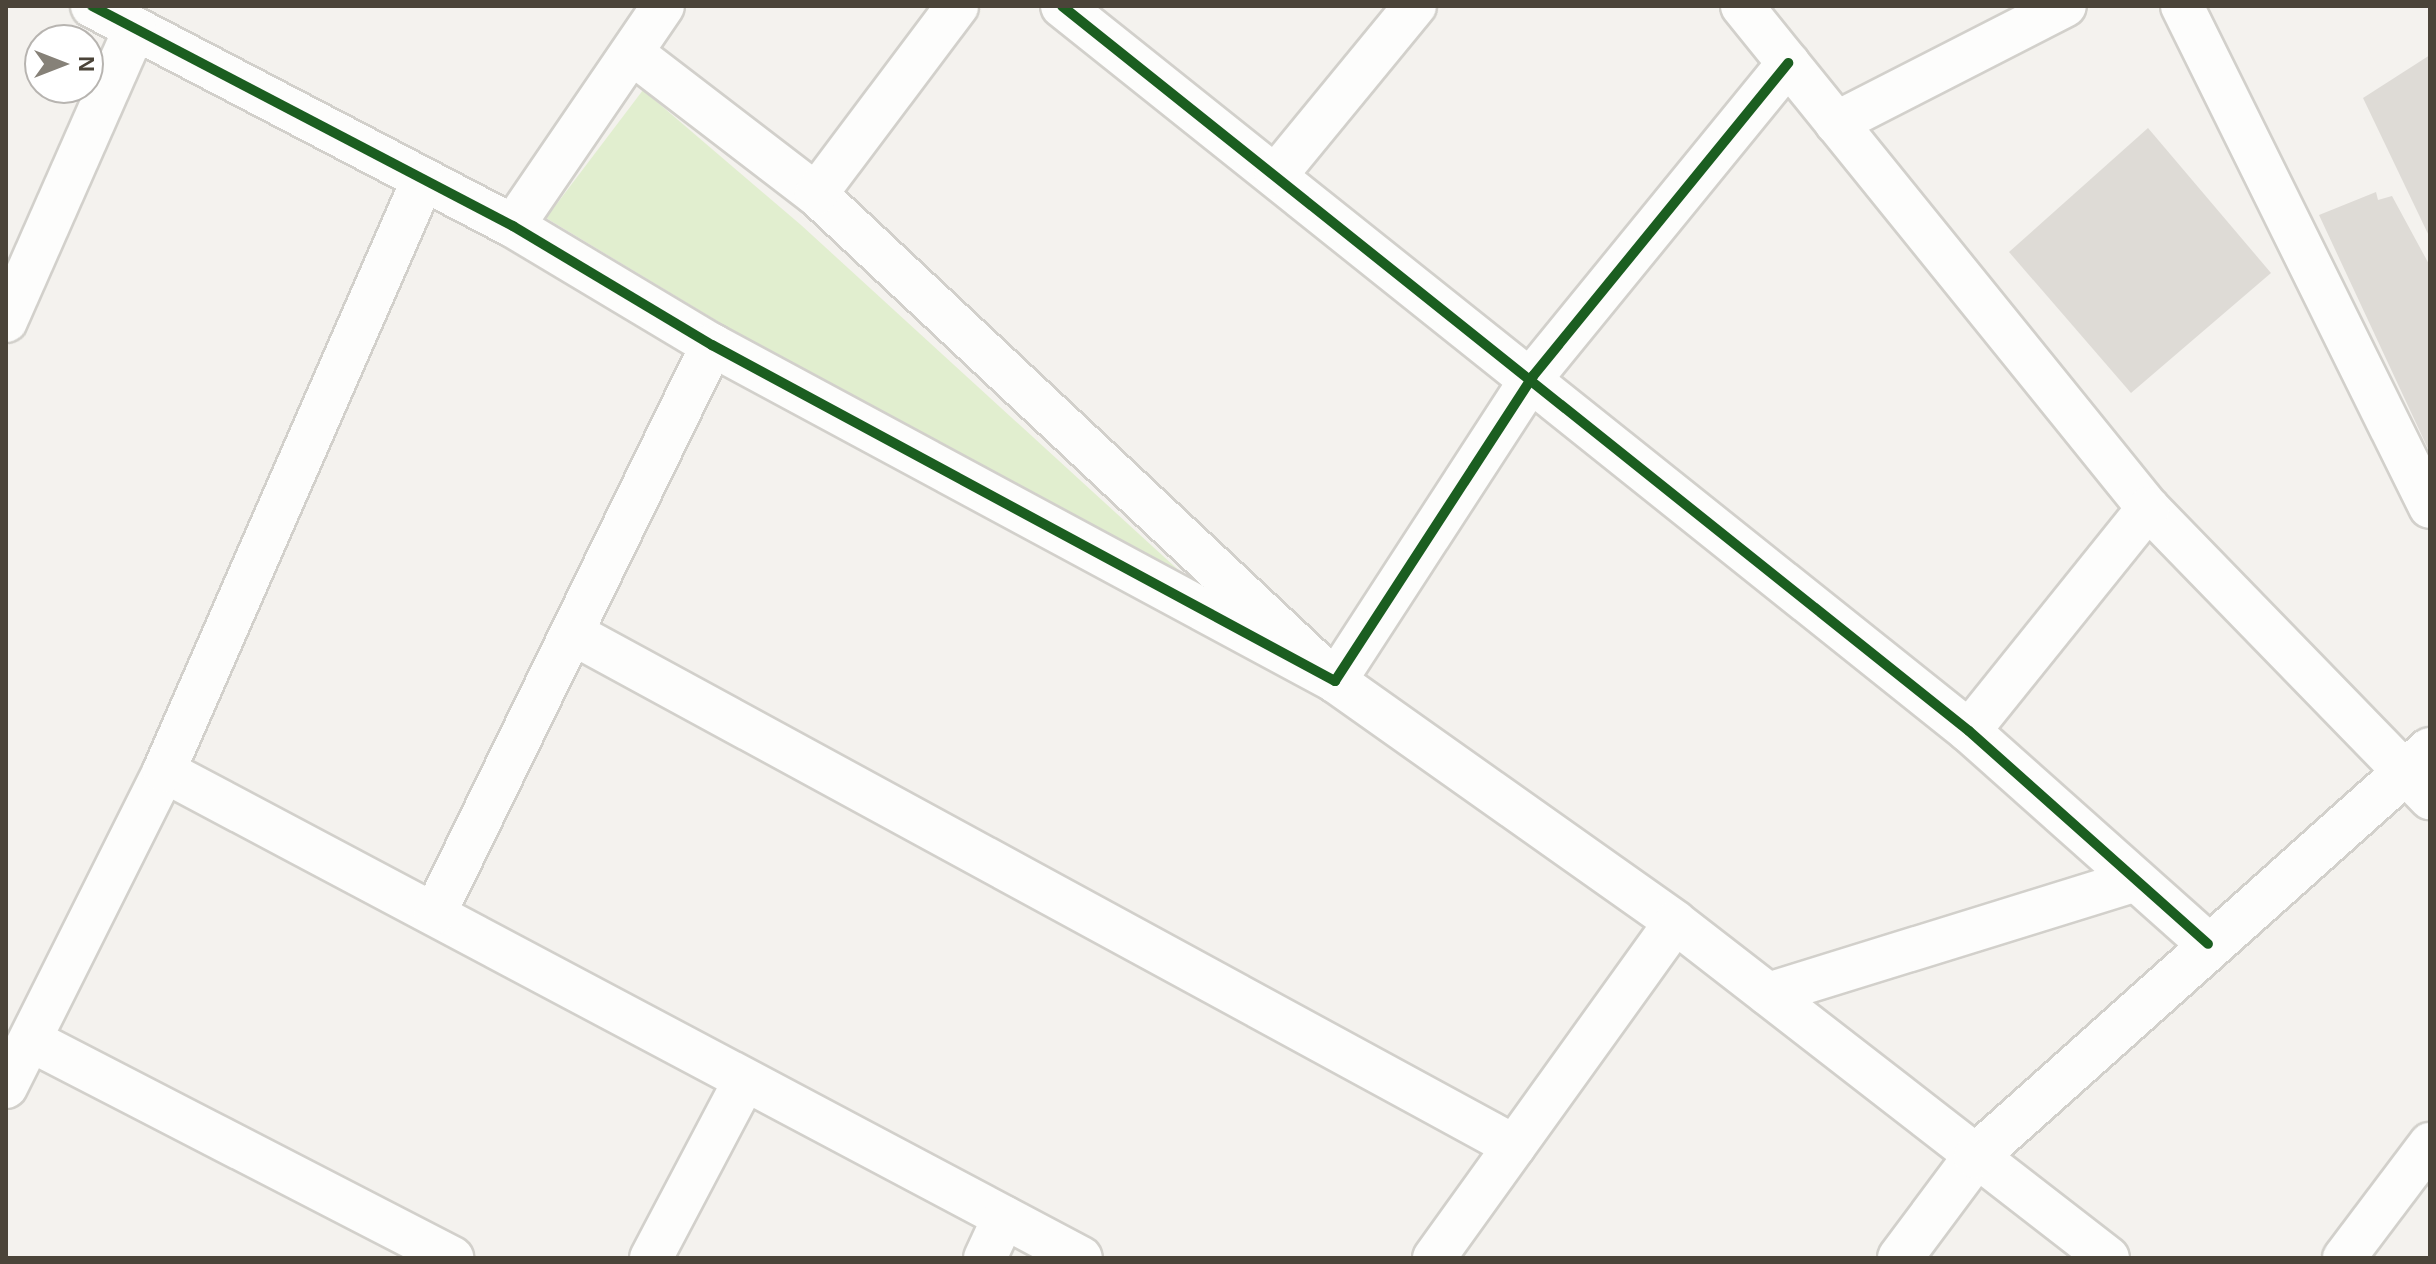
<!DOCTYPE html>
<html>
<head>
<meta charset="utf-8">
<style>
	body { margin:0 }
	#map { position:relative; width:2436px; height:1264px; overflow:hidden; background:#f4f2ee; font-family:Helvetica,sans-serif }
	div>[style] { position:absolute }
	.green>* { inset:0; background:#e1eecf }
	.building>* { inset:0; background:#dedbd6 }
	.roads { filter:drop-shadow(2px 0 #d2d0cb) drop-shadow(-2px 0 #d2d0cb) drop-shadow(0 2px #d2d0cb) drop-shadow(0 -2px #d2d0cb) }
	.minor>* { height:42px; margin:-21px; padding:0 21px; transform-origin:21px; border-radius:21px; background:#fdfdfc }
	.tertiary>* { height:44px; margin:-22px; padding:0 22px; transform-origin:22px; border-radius:22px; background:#fdfdfc }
	.cycleway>* { height:10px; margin:-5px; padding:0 5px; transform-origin:5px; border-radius:5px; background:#1b5e20 }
	span { translate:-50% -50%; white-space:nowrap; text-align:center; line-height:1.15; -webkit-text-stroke:6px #fff; paint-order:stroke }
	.frame { position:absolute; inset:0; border:8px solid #4b4439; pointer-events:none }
	.north { position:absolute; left:24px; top:24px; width:80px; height:80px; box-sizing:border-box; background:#fff; border:2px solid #b7b4b0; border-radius:50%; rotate:90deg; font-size:22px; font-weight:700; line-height:32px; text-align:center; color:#4b4439 }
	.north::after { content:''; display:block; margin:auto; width:28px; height:36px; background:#868178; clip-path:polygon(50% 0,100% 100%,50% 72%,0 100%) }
</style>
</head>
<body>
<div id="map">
	<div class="green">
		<div style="clip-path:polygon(643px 90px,801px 225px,1186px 577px,732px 330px,546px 218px)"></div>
	</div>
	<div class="building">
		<div style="clip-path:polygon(2430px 55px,2430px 238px,2363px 98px)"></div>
		<div style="clip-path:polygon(2148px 128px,2271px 273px,2131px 393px,2009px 252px)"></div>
		<div style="clip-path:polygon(2376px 192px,2378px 200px,2392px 196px,2430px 266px,2430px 453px,2319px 215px)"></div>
	</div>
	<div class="roads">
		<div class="minor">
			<div style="left:92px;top:6px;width:475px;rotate:27.6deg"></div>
			<div style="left:513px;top:226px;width:232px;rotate:30.9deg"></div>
			<div style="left:712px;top:345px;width:708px;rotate:28.34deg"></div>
			<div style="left:1335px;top:681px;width:364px;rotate:-57deg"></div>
			<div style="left:1533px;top:376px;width:404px;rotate:-50.8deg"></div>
			<div style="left:1062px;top:6px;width:1161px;rotate:38.64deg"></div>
			<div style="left:1969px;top:731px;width:320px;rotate:41.7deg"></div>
			<div style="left:1742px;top:6px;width:646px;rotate:51.04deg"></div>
			<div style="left:2148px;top:508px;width:405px;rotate:45.8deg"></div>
			<div style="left:2182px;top:6px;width:559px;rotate:63.66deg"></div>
			<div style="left:632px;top:53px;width:232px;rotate:37.5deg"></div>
			<div style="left:816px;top:194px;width:712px;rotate:43.18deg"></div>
			<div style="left:1335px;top:681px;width:417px;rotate:35.3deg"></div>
			<div style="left:1675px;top:922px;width:548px;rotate:37.81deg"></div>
			<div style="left:1836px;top:123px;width:257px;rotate:-27.1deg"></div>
			<div style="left:1276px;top:175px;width:219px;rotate:-50.6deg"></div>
			<div style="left:816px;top:194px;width:235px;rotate:-53.1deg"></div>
			<div style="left:513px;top:226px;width:266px;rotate:-55.7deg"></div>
			<div style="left:6px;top:321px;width:319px;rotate:-66.2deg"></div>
			<div style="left:572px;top:633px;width:1073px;rotate:28.57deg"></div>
			<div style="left:1969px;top:731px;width:286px;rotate:-51.2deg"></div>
			<div style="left:164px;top:771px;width:1038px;rotate:27.97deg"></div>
			<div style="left:435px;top:913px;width:632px;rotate:-64deg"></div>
			<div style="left:1768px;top:994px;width:385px;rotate:-17.2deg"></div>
			<div style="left:32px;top:1041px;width:473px;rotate:27.3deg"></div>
			<div style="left:6px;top:1087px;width:353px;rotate:-63.4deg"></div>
			<div style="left:164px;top:771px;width:643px;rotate:-66.35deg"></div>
			<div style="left:651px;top:1258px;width:201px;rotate:-62.2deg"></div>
			<div style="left:985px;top:1258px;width:45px;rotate:-65.1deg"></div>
			<div style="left:1434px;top:1258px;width:413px;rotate:-54.3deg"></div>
			<div style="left:2344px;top:1258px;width:143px;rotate:-53deg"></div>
		</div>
		<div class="tertiary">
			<div style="left:1900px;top:1258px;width:127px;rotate:-53.3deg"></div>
			<div style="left:1976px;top:1156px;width:609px;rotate:-41.81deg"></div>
		</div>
	</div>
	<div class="cycleway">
		<div style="left:92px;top:6px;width:475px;rotate:27.6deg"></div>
		<div style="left:513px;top:226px;width:232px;rotate:30.9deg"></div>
		<div style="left:712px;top:345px;width:708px;rotate:28.34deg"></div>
		<div style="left:1335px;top:681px;width:364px;rotate:-57deg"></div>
		<div style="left:1533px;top:376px;width:404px;rotate:-50.8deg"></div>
		<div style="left:1062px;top:6px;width:1161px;rotate:38.64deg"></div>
		<div style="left:1969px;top:731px;width:320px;rotate:41.7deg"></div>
	</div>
	<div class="frame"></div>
	<div class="north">N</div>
</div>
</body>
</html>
